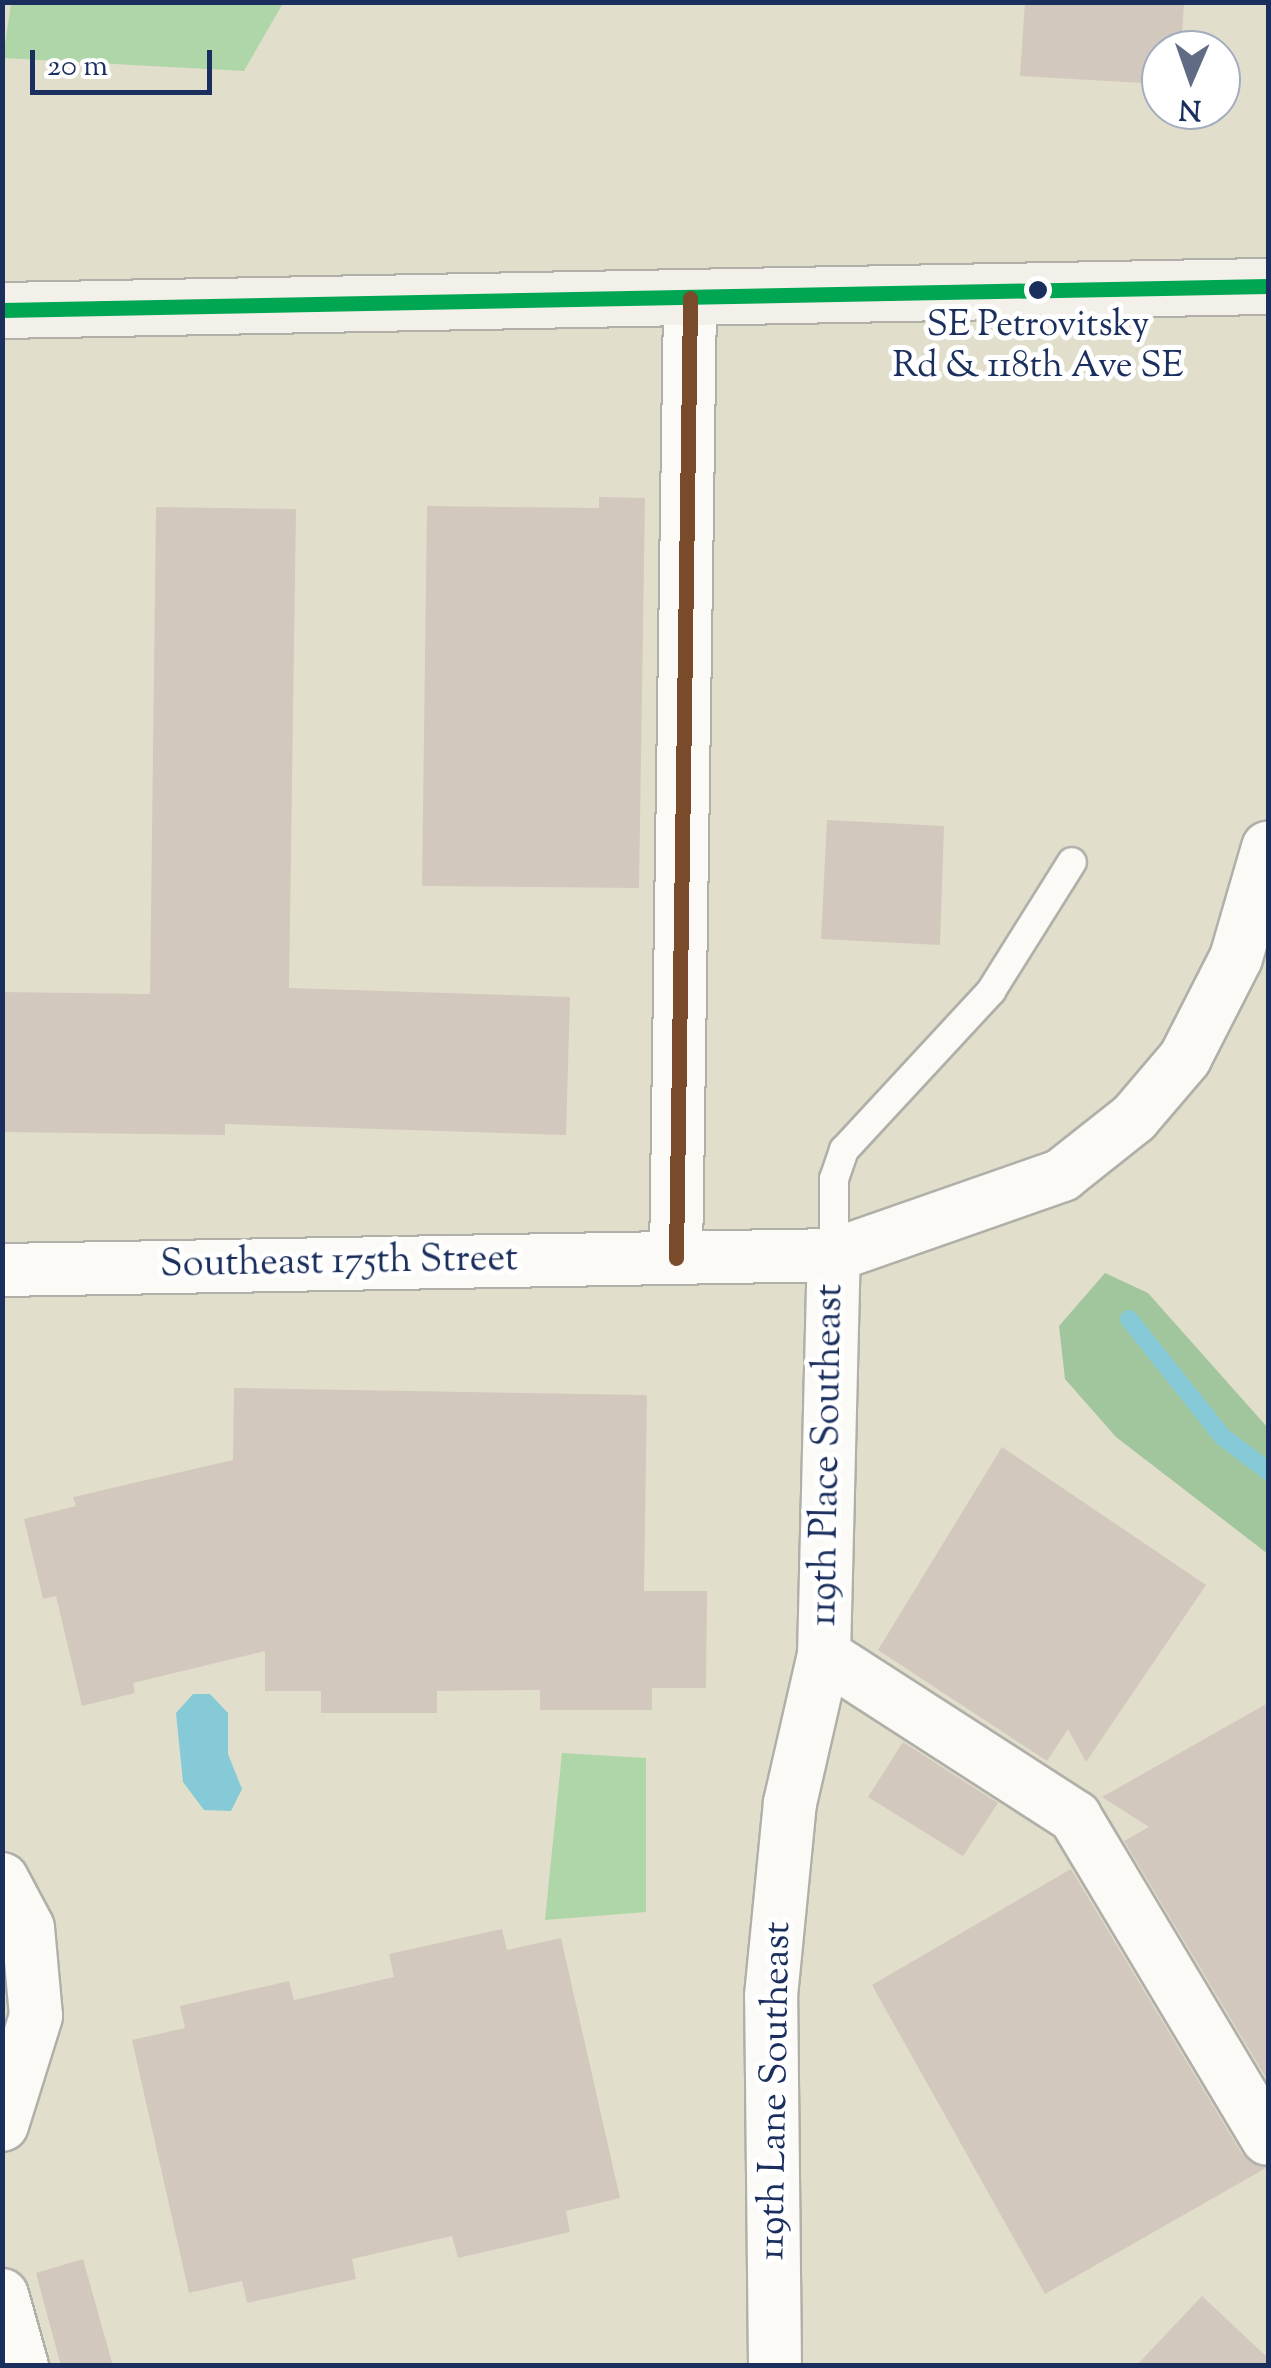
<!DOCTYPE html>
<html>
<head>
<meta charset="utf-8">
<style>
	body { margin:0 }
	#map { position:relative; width:1271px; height:2368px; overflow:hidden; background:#e2decc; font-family:"Sorts Mill Goudy",serif }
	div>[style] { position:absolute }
	.green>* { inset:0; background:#afd6a8 }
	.forest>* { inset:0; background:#a1c69d }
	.water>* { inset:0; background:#85cad6 }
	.stream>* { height:18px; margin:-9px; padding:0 9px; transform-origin:9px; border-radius:9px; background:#85cad6 }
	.building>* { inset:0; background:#d3c8be }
	.roads { filter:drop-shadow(2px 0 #b0b0a9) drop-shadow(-2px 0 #b0b0a9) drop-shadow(0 2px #b0b0a9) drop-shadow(0 -2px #b0b0a9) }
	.lane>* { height:28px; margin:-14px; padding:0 14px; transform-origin:14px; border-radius:14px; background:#fbfaf7 }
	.street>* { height:52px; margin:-26px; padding:0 26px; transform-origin:26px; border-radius:26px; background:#fbfaf7 }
	.secondary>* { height:55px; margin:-27.5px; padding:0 27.5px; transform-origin:27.5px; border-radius:27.5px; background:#f3f0e9 }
	.bus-1>* { height:15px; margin:-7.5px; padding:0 7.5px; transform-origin:7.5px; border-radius:7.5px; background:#00a651 }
	.bus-2>* { height:15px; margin:-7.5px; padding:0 7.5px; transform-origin:7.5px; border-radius:7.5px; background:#7a4b2a }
	.dots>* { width:28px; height:28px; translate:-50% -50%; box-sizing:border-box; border:5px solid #fff; border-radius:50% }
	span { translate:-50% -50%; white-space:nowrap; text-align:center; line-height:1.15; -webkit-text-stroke:10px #fff; paint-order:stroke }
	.bus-label { font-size:36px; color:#1b2f5e }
	.street-label { font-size:38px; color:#1b2f5e }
	.frame { position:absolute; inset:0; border:5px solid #1b2f5e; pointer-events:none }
	.north { position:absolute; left:1141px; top:30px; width:100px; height:100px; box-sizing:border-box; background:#fff; border:2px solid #a4acbf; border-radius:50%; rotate:182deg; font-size:28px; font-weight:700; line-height:40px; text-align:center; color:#1b2f5e }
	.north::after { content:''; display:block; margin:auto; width:35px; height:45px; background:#616c84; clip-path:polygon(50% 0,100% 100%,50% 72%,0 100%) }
	.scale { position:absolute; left:30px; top:50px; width:182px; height:45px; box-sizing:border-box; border:5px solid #1b2f5e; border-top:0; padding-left:12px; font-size:30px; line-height:35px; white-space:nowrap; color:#1b2f5e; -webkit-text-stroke:8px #fff; paint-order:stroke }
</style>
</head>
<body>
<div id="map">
	<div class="green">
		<div style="clip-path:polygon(11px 3px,11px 2px,283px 3px,244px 71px,3px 58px)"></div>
		<div style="clip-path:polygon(562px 1753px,646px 1758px,646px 1912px,545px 1920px)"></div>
	</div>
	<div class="forest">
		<div style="clip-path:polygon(1105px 1273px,1148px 1293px,1268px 1428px,1268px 1554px,1116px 1437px,1065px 1379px,1059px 1326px)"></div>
	</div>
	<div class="water">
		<div style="clip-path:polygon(193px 1694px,210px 1694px,228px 1713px,228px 1754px,242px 1789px,231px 1811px,204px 1810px,183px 1782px,176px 1713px)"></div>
	</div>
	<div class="stream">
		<div style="left:1129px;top:1319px;width:151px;rotate:51.5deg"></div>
		<div style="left:1223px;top:1437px;width:56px;rotate:37.1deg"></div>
	</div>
	<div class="building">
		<div style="clip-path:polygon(1025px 2px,1184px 2px,1181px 50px,1161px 50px,1160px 84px,1020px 76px)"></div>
		<div style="clip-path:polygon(599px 497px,645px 498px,639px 888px,422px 886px,427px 506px,599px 508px)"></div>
		<div style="clip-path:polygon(156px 507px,296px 509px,289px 988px,570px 997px,566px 1135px,225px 1124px,225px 1135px,2px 1132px,2px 992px,150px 994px)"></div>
		<div style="clip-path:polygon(827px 820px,944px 826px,940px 945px,821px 939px)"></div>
		<div style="clip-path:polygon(234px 1388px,647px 1395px,644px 1591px,707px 1591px,706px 1688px,652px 1688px,652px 1710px,540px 1710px,540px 1690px,437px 1691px,437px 1713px,321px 1713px,321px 1691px,265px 1691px,265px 1651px,133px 1683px,135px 1693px,82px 1706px,56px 1596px,43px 1599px,24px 1519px,76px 1506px,73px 1497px,233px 1460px)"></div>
		<div style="clip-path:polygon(1002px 1447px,1206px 1585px,1086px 1762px,1068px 1729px,1047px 1761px,878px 1650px)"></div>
		<div style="clip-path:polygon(1268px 1703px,1268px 2081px,1124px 1841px,1149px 1827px,1102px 1797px)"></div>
		<div style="clip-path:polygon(903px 1742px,998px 1803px,963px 1856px,868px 1797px)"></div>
		<div style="clip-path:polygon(1071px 1869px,1242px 2154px,1266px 2168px,1045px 2294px,872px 1985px)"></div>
		<div style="clip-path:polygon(502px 1929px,507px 1950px,561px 1938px,620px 2198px,566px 2211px,570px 2232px,458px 2258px,452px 2236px,352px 2259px,356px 2279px,247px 2303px,242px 2281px,189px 2293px,132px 2040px,185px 2028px,180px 2006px,289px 1981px,294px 2000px,394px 1977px,389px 1954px)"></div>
		<div style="clip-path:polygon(83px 2259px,100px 2320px,113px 2366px,61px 2366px,36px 2273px)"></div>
		<div style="clip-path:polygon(1202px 2296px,1268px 2358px,1268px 2366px,1136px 2366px)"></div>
	</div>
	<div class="roads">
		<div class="lane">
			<div style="left:834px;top:1255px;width:76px;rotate:-90deg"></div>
			<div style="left:834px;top:1179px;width:31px;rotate:-71deg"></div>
			<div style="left:844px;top:1150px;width:217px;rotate:-47.2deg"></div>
			<div style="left:991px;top:991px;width:152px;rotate:-57.9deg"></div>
		</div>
		<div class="street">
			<div style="left:676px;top:1258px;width:960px;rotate:-89.16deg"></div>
			<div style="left:2px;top:1270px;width:832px;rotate:-1.03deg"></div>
			<div style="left:834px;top:1255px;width:242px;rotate:-19.3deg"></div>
			<div style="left:1062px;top:1175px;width:92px;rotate:-38.4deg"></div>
			<div style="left:1134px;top:1118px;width:79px;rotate:-49.6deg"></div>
			<div style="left:1185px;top:1058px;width:112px;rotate:-63deg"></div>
			<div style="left:1236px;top:958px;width:115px;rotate:-73.8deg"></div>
			<div style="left:824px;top:1655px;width:299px;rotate:32.8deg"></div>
			<div style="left:1075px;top:1817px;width:375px;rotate:59.1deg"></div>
			<div style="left:2px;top:1879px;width:55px;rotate:62deg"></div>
			<div style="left:28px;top:1928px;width:88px;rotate:84.8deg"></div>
			<div style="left:36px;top:2016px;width:114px;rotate:107.3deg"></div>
			<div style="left:2px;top:2295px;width:74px;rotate:74.3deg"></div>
			<div style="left:775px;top:2366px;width:370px;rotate:-90.6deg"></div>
			<div style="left:771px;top:1996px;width:194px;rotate:-84.4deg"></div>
			<div style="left:790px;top:1803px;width:152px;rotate:-77.1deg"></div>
			<div style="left:824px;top:1655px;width:400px;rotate:-88.6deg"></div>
		</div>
		<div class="secondary">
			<div style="left:2px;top:310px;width:1266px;rotate:-1.09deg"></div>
		</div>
	</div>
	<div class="bus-1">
		<div style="left:2px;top:310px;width:1266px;rotate:-1.09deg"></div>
	</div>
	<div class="bus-2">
		<div style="left:676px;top:1258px;width:960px;rotate:-89.16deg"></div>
	</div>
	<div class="dots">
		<div style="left:1038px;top:290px;background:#1b2f5e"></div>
	</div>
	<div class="bus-label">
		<span style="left:1038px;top:347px">SE Petrovitsky<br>Rd &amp; 118th Ave SE</span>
	</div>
	<div class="street-label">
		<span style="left:339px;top:1264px;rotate:-1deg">Southeast 175th Street</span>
		<span style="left:829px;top:1455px;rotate:-89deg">119th Place Southeast</span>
		<span style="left:777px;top:2091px;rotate:-89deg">119th Lane Southeast</span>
	</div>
	<div class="frame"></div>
	<div class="north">N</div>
	<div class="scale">20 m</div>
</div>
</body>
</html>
